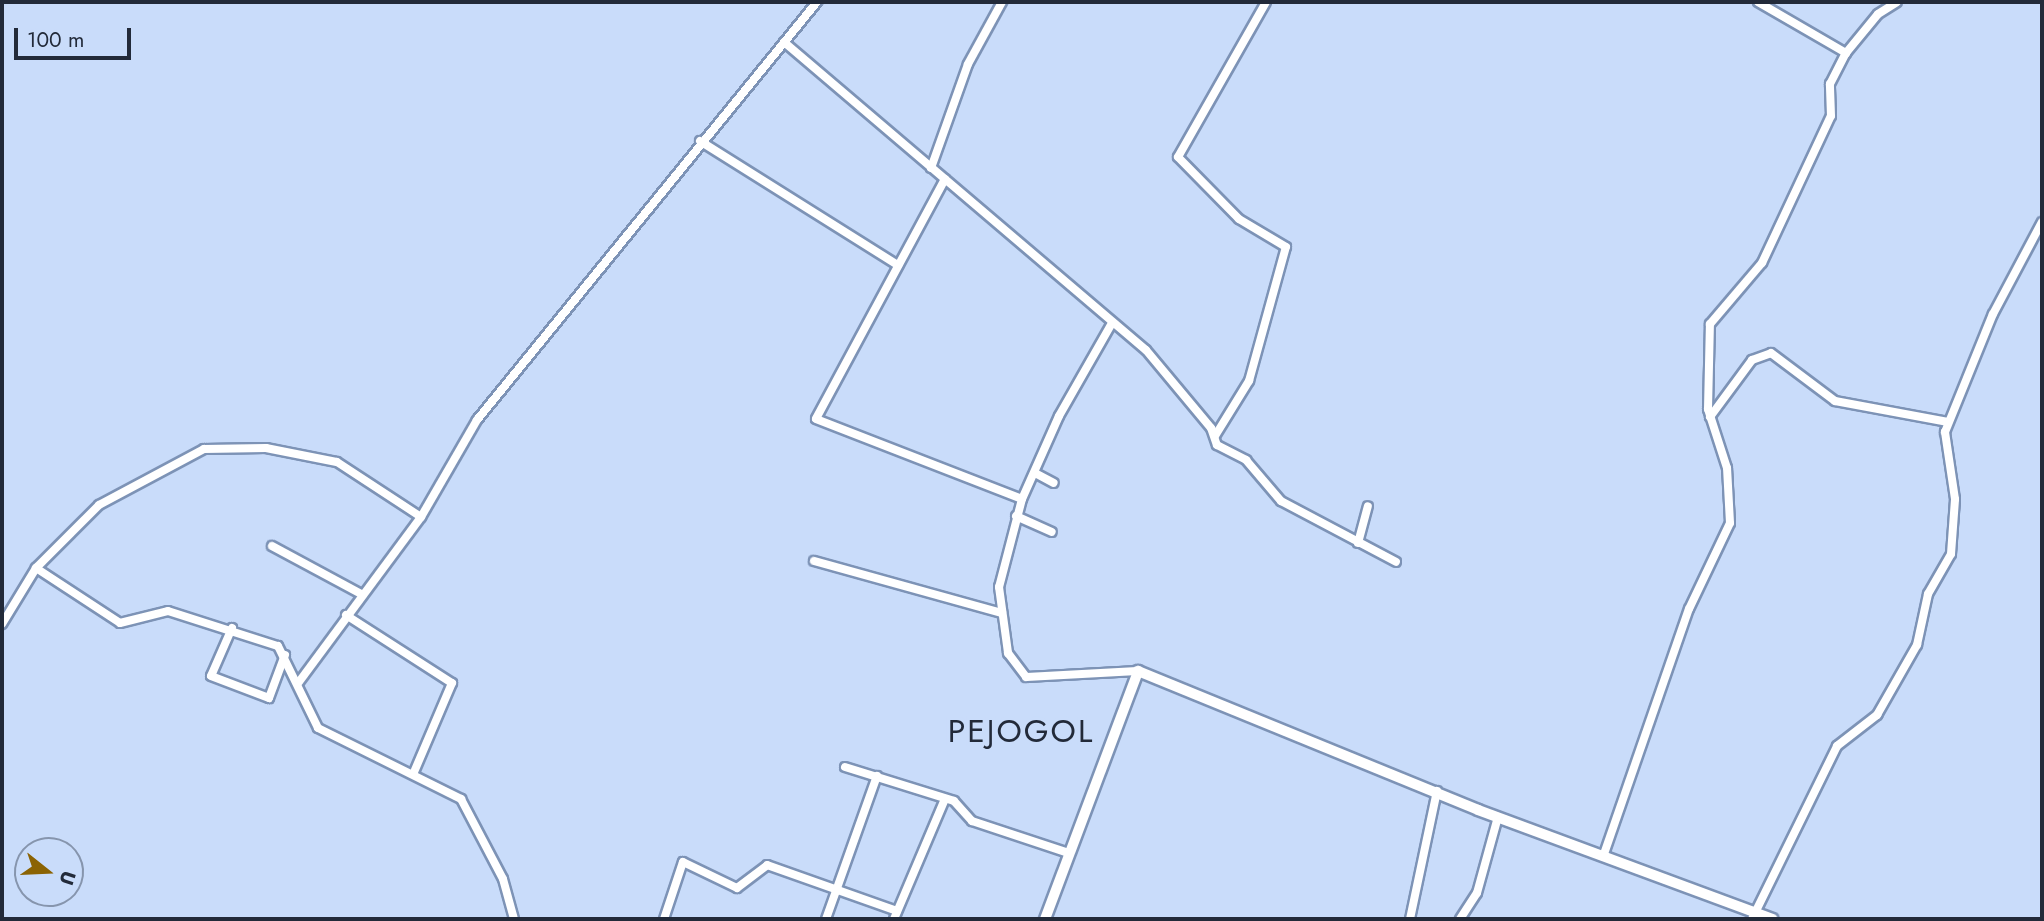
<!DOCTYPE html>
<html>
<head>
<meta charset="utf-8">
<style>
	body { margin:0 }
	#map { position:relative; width:2044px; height:921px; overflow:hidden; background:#c9dcfa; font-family:Jost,sans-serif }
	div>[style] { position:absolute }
	.roads { filter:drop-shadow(2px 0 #7d93b6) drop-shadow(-2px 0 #7d93b6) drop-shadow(0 2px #7d93b6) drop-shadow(0 -2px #7d93b6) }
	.minor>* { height:8px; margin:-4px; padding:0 4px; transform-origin:4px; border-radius:4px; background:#fff }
	.tertiary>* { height:10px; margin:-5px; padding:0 5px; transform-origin:5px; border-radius:5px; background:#fff }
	span { translate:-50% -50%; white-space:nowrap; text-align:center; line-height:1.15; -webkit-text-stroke:7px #c9dcfa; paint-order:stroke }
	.quarter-label { font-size:32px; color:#222a39; letter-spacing:2px }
	.frame { position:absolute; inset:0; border:4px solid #222a39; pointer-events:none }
	.north { position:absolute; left:14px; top:837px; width:70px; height:70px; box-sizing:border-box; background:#c9dcfa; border:2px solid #8695ad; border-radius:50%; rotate:108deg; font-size:19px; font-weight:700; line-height:28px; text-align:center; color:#222a39 }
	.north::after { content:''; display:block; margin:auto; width:24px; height:32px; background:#8b6303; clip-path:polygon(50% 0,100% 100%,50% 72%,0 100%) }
	.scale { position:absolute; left:14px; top:28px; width:117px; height:32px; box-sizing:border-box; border:4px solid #222a39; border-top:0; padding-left:9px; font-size:21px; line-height:24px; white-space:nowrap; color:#222a39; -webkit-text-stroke:5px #c9dcfa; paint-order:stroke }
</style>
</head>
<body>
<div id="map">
	<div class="roads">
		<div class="minor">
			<div style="left:1758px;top:2px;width:102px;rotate:30.1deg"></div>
			<div style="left:1846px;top:53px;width:50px;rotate:-50.6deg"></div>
			<div style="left:1878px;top:14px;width:22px;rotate:-32deg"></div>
			<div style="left:784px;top:42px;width:475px;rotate:40.4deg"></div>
			<div style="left:1146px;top:350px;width:102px;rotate:50.2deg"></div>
			<div style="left:1211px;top:428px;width:18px;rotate:71deg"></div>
			<div style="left:1217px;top:445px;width:33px;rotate:27deg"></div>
			<div style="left:1246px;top:460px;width:54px;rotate:49.5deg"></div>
			<div style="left:1281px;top:501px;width:130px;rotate:27.9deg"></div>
			<div style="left:700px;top:141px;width:234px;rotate:32.1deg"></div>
			<div style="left:931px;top:168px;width:110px;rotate:-70.4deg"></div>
			<div style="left:968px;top:64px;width:71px;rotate:-61.3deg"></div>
			<div style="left:945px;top:179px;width:272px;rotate:118.3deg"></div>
			<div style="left:816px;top:419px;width:221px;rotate:21.2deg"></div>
			<div style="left:1112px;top:323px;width:107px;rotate:119.7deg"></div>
			<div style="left:1059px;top:416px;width:91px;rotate:114deg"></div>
			<div style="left:1022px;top:499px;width:91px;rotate:104.6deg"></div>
			<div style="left:999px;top:587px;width:67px;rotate:82.2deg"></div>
			<div style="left:1008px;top:653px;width:30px;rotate:53deg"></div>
			<div style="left:1026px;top:677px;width:112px;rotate:-3.1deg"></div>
			<div style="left:1710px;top:417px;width:71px;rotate:-53.6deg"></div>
			<div style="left:1752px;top:360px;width:20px;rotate:-20deg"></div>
			<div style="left:1771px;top:353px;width:80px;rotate:36.9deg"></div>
			<div style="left:1835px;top:401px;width:115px;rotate:10.5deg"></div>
			<div style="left:1215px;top:436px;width:65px;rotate:-58.3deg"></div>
			<div style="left:1249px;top:381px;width:139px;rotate:-74.6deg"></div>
			<div style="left:1286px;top:247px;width:55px;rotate:-149.2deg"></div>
			<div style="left:1239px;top:219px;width:87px;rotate:-134.5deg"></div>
			<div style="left:1178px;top:157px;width:178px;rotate:-60.4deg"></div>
			<div style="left:1035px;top:473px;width:21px;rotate:28deg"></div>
			<div style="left:1016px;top:516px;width:39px;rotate:24deg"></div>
			<div style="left:1358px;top:543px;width:38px;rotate:-75deg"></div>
			<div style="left:272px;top:546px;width:101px;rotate:28.3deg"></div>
			<div style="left:814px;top:561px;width:195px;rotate:15.5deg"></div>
			<div style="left:36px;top:568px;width:100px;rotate:33.2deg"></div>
			<div style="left:120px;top:623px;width:49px;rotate:-14deg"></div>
			<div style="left:168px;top:611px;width:115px;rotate:17.7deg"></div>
			<div style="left:278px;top:646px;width:91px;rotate:64deg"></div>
			<div style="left:318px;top:728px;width:160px;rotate:26.4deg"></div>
			<div style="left:461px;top:799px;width:90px;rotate:62.3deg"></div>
			<div style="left:503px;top:879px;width:41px;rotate:74.6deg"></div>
			<div style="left:346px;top:615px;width:126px;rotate:32.7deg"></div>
			<div style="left:452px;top:683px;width:97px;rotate:113.1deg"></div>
			<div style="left:2px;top:624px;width:66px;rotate:-58.7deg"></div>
			<div style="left:36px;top:568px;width:89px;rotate:-45deg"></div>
			<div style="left:99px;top:505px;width:119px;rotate:-28.1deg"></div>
			<div style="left:204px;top:449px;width:62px;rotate:-0.9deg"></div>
			<div style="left:266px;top:448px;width:72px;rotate:11.2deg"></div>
			<div style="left:337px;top:462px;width:100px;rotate:33.2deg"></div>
			<div style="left:232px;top:628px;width:52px;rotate:113.6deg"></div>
			<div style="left:211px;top:676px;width:62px;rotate:20.8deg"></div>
			<div style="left:269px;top:698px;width:46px;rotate:-69.6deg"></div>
			<div style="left:299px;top:682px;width:205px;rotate:-53.5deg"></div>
			<div style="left:421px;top:517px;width:112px;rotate:-60deg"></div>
			<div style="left:477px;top:420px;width:539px;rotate:-50.88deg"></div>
			<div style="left:845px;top:767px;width:114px;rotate:17.3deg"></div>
			<div style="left:954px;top:801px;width:27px;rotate:48deg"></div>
			<div style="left:972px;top:821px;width:99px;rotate:18.3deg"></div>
			<div style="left:1604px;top:854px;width:259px;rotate:-70.9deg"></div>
			<div style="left:1689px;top:609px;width:95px;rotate:-64.5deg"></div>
			<div style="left:1730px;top:523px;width:55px;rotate:-93.1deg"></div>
			<div style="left:1727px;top:468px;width:62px;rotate:-107.9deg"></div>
			<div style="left:1708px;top:409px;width:85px;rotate:-88.7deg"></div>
			<div style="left:1710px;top:324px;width:80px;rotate:-49.6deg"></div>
			<div style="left:1762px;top:263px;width:162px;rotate:-64.9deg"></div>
			<div style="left:1831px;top:116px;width:32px;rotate:-92deg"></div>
			<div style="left:1830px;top:84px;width:35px;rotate:-63deg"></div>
			<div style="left:664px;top:919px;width:60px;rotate:-71.6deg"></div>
			<div style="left:683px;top:862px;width:60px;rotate:25.7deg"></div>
			<div style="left:737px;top:888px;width:38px;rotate:-37deg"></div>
			<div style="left:767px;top:865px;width:138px;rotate:19.5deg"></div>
			<div style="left:826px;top:919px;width:152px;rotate:-70.4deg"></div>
			<div style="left:894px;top:919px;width:130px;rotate:-67deg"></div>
			<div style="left:1410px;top:919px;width:131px;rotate:-78.1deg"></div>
			<div style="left:1460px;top:919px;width:31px;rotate:-57deg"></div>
			<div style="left:1477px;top:893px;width:79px;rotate:-74.6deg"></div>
			<div style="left:1752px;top:919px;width:193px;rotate:-63.8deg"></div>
			<div style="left:1837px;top:746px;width:51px;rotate:-37.8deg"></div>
			<div style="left:1877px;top:715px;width:81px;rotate:-60.3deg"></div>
			<div style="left:1917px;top:645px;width:52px;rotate:-77.8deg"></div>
			<div style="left:1928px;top:594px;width:46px;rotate:-60.1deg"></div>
			<div style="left:1951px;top:554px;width:55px;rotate:-85.8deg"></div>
			<div style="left:1955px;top:499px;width:68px;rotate:-98.5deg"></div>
			<div style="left:1945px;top:432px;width:127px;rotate:-67.9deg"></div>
			<div style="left:1993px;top:314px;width:104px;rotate:-62deg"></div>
		</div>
		<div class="tertiary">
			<div style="left:1045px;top:919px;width:265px;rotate:-69.4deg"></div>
			<div style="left:1138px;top:671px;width:367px;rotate:22.2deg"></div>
			<div style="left:1478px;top:810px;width:314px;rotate:20.3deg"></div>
		</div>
	</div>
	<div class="quarter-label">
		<span style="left:1021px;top:731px">PEJOGOL</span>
	</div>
	<div class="frame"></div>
	<div class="north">U</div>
	<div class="scale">100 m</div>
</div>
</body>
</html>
